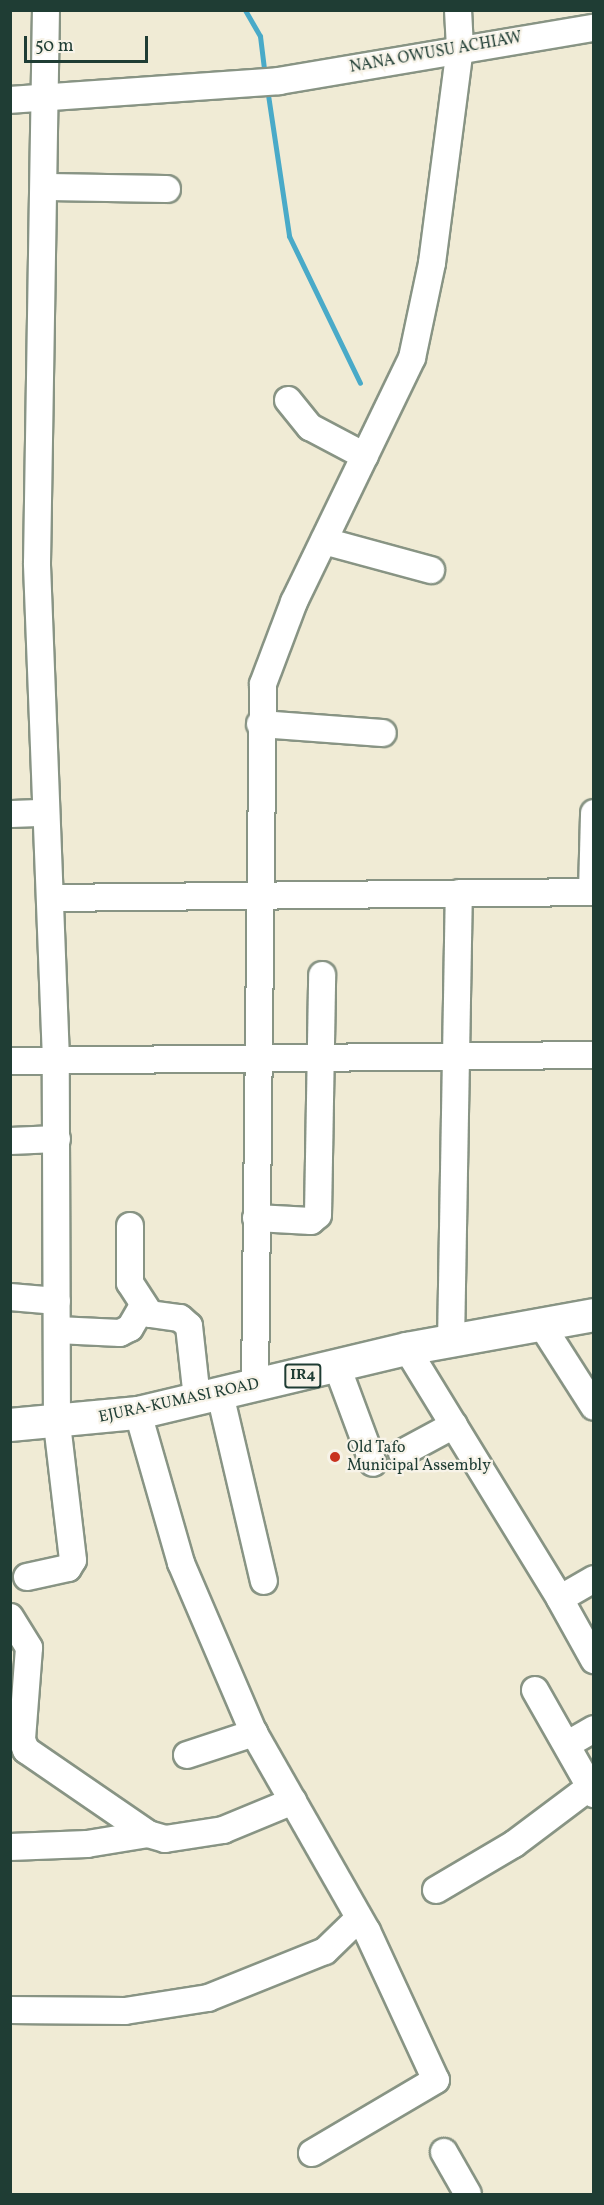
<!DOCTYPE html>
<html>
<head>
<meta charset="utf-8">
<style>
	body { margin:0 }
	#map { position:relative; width:604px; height:2205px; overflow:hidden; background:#f0ebd5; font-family:Vollkorn,serif }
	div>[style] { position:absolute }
	.stream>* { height:5px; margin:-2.5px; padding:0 2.5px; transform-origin:2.5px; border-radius:2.5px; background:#49aac8 }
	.roads { filter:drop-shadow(2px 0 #889484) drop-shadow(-2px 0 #889484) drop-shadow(0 2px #889484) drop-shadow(0 -2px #889484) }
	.minor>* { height:26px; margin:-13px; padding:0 13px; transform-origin:13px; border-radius:13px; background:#fff }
	.major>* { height:32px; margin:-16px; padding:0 16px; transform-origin:16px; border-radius:16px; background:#fff }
	.dots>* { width:16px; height:16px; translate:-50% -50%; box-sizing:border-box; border:3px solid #f7f3e8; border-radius:50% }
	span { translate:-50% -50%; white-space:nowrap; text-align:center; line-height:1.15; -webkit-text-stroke:4.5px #f7f3e8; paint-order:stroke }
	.shield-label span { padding:2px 4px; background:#f7f3e8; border:2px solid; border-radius:4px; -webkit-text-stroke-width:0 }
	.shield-label { font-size:15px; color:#1f3d34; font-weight:700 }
	.street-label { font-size:16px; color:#1f3d34 }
	.poi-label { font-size:16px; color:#1f3d34 }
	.left { translate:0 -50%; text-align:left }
	.frame { position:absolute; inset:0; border:12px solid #1f3d34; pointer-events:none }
	.scale { position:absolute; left:24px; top:36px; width:124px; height:27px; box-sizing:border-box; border:3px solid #1f3d34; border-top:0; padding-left:8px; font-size:18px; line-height:21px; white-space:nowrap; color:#1f3d34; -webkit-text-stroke:4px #f7f3e8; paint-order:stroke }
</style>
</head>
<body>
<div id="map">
	<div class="stream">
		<div style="left:245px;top:10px;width:30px;rotate:60deg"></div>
		<div style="left:260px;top:36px;width:39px;rotate:83deg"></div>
		<div style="left:267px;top:88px;width:150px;rotate:81.5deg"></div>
		<div style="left:289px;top:236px;width:163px;rotate:64.2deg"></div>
	</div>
	<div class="roads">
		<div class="minor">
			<div style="left:10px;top:100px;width:270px;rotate:-4deg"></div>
			<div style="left:279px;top:81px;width:319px;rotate:-9.6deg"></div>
			<div style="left:47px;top:187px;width:120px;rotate:1deg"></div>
			<div style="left:288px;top:400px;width:35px;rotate:51deg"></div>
			<div style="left:310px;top:427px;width:62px;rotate:27.8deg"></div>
			<div style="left:324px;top:541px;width:111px;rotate:15.2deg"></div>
			<div style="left:260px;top:724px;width:123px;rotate:4.2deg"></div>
			<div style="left:10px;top:814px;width:36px;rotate:-2deg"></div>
			<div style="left:592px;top:892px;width:79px;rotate:-88.5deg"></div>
			<div style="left:50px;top:898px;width:544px;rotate:-0.63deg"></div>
			<div style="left:10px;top:1061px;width:584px;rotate:-0.59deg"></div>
			<div style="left:10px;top:1141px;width:47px;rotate:-2.4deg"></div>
			<div style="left:256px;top:1218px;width:55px;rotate:3.1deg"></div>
			<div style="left:311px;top:1221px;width:9px;rotate:-41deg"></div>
			<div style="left:318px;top:1215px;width:240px;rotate:-89deg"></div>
			<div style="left:130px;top:1226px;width:57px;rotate:90deg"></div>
			<div style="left:130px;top:1283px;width:37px;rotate:57deg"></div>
			<div style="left:150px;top:1314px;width:30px;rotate:8deg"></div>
			<div style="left:180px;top:1318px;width:12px;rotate:42deg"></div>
			<div style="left:189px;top:1326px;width:73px;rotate:83.7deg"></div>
			<div style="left:10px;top:1297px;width:47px;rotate:4.9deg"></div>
			<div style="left:541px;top:1324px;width:98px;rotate:57.4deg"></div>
			<div style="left:57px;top:1330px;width:63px;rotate:2.7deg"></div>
			<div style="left:120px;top:1333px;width:11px;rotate:-27deg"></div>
			<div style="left:130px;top:1328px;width:24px;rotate:-60deg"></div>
			<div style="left:451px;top:1343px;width:450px;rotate:-89deg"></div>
			<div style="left:407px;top:1349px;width:293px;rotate:58.5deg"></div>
			<div style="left:338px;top:1369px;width:100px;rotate:69.6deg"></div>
			<div style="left:255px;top:1386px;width:702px;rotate:-89.35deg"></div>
			<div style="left:263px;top:684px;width:88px;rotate:-69.3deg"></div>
			<div style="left:294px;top:602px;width:271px;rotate:-64.2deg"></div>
			<div style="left:412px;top:358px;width:97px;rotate:-78.1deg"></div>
			<div style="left:432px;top:263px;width:217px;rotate:-82.6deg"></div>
			<div style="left:460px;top:48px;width:38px;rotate:-93deg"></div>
			<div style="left:220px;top:1394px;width:192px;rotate:76.8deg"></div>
			<div style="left:138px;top:1413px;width:156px;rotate:74deg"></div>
			<div style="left:181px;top:1563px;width:185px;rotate:66.8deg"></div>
			<div style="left:254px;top:1733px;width:228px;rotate:60.3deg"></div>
			<div style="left:367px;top:1931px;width:164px;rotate:65.2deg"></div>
			<div style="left:436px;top:2080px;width:144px;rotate:149.5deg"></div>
			<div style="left:402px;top:1453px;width:59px;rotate:-28.3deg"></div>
			<div style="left:27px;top:1577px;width:42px;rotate:-12.4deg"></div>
			<div style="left:68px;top:1568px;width:9px;rotate:-58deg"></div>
			<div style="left:73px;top:1560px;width:137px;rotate:-96.7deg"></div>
			<div style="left:57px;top:1424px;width:364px;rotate:-90.2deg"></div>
			<div style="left:56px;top:1060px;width:497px;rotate:-92.2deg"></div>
			<div style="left:37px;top:563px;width:553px;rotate:-89.07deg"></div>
			<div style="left:594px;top:1579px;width:39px;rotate:150deg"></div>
			<div style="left:560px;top:1599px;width:70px;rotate:60.9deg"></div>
			<div style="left:10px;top:1617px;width:36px;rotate:58deg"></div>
			<div style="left:29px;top:1648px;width:92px;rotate:94.4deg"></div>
			<div style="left:22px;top:1740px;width:11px;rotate:68deg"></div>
			<div style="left:26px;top:1750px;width:148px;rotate:34.5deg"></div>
			<div style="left:148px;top:1834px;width:18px;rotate:16deg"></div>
			<div style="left:165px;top:1839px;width:59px;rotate:-8.8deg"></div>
			<div style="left:223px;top:1830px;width:76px;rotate:-22.5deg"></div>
			<div style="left:535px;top:1690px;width:120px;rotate:60.4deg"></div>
			<div style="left:568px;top:1744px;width:30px;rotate:-30deg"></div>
			<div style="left:187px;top:1755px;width:71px;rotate:-18.2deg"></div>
			<div style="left:10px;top:1847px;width:77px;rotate:-2.2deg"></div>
			<div style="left:87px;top:1844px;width:62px;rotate:-9.3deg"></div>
			<div style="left:436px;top:1890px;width:91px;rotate:-30.5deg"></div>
			<div style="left:514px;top:1844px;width:95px;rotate:-36.9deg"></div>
			<div style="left:10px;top:2010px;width:115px;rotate:0.5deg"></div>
			<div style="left:125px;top:2011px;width:84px;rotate:-8.9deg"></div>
			<div style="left:208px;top:1998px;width:126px;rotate:-21.9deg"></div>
			<div style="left:325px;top:1951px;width:47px;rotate:-44.1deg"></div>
			<div style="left:444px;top:2152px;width:48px;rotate:60.3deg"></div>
		</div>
		<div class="major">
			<div style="left:10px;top:1425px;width:129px;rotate:-5.4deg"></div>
			<div style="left:138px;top:1413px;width:277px;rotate:-13.4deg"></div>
			<div style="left:407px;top:1349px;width:190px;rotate:-10.3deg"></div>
		</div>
	</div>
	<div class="dots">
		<div style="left:335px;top:1457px;background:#c8321e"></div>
	</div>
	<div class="shield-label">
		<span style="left:303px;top:1376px">IR4</span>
	</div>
	<div class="street-label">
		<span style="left:436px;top:53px;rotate:-10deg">NANA OWUSU ACHIAW</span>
		<span style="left:179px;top:1401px;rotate:-12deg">EJURA-KUMASI ROAD</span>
	</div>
	<div class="poi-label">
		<span class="left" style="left:347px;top:1457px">Old Tafo<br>Municipal Assembly</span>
	</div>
	<div class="frame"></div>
	<div class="scale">50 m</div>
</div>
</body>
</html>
